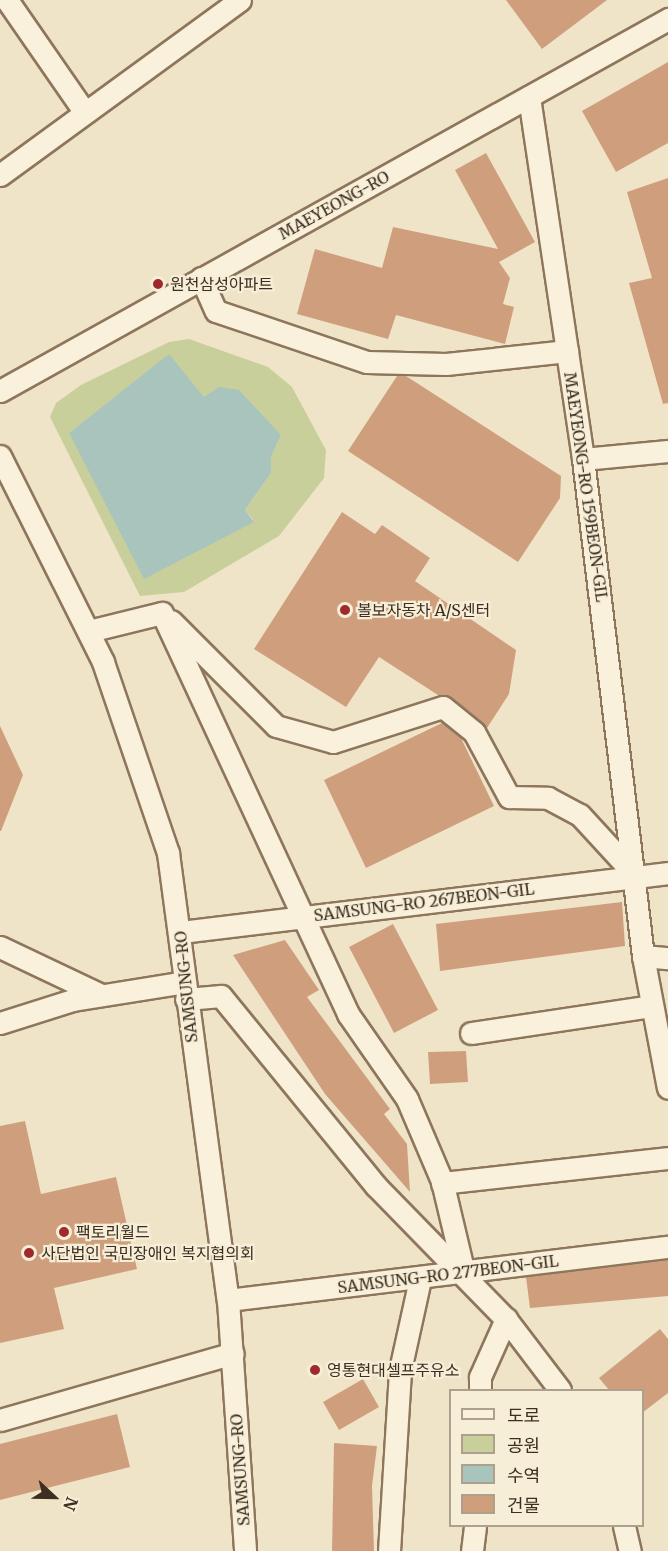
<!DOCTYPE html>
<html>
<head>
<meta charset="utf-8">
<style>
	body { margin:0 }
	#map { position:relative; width:668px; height:1551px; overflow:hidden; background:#f0e4c8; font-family:Merriweather,"Noto Sans KR",serif }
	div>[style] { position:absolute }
	.green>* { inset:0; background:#c9cf9b }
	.water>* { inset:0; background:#a9c4bc }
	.building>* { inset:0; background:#cf9f7d }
	.roads { filter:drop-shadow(2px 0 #8d765c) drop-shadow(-2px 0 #8d765c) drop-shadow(0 2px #8d765c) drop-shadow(0 -2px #8d765c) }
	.minor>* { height:21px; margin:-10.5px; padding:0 10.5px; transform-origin:10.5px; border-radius:10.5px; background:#faf1dc }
	.dots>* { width:16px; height:16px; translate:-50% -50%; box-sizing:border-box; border:3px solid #f7eed8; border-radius:50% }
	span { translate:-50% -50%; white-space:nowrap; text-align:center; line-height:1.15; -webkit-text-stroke:4.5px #f7eed8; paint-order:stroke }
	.street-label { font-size:16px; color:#3d2e20 }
	.poi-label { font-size:16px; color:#3d2e20 }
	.left { translate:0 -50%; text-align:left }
	.legend { position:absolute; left:449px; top:1389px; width:195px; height:138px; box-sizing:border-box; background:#f7eed8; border:2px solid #ada18e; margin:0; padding:8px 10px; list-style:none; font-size:18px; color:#3d2e20 }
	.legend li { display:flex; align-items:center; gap:12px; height:30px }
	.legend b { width:30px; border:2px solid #ada18e }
	.north { position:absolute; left:24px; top:1467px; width:60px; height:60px; -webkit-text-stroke:4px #f7eed8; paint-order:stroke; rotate:112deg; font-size:16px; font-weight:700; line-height:24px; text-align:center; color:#3d2e20 }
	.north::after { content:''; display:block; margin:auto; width:21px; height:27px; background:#3d2e20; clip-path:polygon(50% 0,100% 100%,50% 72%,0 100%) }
</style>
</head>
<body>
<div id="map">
	<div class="green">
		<div style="clip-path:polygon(evenodd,189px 339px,268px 367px,292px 387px,326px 450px,324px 478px,279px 536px,184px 592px,140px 596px,50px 417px,56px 403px,81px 385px,169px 342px,189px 339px,169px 355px,204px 397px,281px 435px,271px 457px,271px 473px,245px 510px,254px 521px,69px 433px,169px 355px)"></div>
	</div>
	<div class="water">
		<div style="clip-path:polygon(169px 354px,204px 397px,219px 387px,239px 390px,281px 435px,271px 457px,271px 473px,245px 510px,254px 522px,144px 579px,69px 433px)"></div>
	</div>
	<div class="building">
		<div style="clip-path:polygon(506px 0,607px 0,542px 49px)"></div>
		<div style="clip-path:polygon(668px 62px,668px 143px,616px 172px,582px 111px)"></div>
		<div style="clip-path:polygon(486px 153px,535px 242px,499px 262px,510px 278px,503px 304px,514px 307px,505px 344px,396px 315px,388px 339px,297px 314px,315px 249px,382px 268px,393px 227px,498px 249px,455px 170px)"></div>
		<div style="clip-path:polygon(668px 178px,668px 403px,663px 404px,629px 283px,652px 278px,627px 192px)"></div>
		<div style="clip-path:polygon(397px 376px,406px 376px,561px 476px,560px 498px,518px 562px,348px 451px)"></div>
		<div style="clip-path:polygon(342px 512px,375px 534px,382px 525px,430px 558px,415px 581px,516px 650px,509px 694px,487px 728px,451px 697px,438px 695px,379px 657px,346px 707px,254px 649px)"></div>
		<div style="clip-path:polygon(442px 723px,461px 738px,494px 806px,366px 868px,324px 780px)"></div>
		<div style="clip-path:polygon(0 726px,23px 775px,1px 831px,0 831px)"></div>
		<div style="clip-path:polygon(622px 902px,625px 946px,440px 971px,436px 924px)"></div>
		<div style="clip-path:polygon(393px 924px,438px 1010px,394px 1033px,349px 947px)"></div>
		<div style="clip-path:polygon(285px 940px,319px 990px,307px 997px,390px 1109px,384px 1114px,407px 1144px,410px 1192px,325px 1094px,233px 955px)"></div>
		<div style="clip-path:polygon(466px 1051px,468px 1082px,430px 1084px,428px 1052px)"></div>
		<div style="clip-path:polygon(25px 1121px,41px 1194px,116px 1177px,137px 1269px,54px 1288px,64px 1329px,0 1343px,0 1126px)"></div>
		<div style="clip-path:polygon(668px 1260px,668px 1296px,530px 1308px,526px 1277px)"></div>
		<div style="clip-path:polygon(660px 1329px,668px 1339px,668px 1393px,642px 1413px,642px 1390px,609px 1390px,599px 1378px)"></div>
		<div style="clip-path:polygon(363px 1379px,379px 1407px,339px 1430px,323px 1402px)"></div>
		<div style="clip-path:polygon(117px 1414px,130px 1467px,0 1500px,0 1444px)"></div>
		<div style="clip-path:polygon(334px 1443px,377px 1446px,372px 1486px,374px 1551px,332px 1551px)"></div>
	</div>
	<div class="roads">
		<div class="minor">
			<div style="left:7px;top:0;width:135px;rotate:55.3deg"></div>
			<div style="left:529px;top:97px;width:366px;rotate:81.5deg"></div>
			<div style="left:583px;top:459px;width:501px;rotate:83.12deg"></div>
			<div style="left:643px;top:956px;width:134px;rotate:79.3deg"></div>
			<div style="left:0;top:175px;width:297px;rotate:-36.1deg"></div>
			<div style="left:201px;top:278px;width:36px;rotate:66deg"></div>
			<div style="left:216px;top:311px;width:159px;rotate:18.7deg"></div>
			<div style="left:367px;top:362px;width:79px;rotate:1.5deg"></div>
			<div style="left:446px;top:364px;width:122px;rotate:-6.1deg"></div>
			<div style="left:0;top:391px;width:765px;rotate:-29.11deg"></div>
			<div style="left:0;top:456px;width:230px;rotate:63.4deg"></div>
			<div style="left:103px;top:662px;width:202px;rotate:71.2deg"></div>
			<div style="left:168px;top:853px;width:451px;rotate:82.4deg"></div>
			<div style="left:228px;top:1300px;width:252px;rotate:86.1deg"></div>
			<div style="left:583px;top:459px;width:85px;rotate:-5.4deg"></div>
			<div style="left:171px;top:621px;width:148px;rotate:45deg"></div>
			<div style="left:276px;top:726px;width:59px;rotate:15.7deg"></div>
			<div style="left:333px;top:742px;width:115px;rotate:-17.7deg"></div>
			<div style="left:443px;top:707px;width:40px;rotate:39deg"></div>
			<div style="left:474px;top:732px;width:74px;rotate:61.7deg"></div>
			<div style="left:509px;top:797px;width:39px;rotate:1deg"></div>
			<div style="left:548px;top:798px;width:36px;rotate:28deg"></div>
			<div style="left:580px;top:815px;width:84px;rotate:47.4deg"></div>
			<div style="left:89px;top:631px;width:75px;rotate:-13.9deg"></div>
			<div style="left:162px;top:613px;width:442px;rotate:65.1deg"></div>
			<div style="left:348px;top:1014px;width:103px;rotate:55.2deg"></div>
			<div style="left:407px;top:1099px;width:89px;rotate:66.9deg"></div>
			<div style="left:442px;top:1181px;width:95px;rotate:76.6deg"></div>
			<div style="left:181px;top:932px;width:491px;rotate:-6.9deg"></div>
			<div style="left:0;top:947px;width:112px;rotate:25.4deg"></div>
			<div style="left:643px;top:956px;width:25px;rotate:5deg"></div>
			<div style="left:186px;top:999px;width:35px;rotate:-5deg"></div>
			<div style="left:221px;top:996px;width:245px;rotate:50.8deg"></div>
			<div style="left:376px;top:1186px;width:186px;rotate:45.7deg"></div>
			<div style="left:506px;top:1319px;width:89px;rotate:52.7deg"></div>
			<div style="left:0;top:1023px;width:77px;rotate:-17.5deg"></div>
			<div style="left:73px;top:1000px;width:113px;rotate:-9.1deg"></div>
			<div style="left:471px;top:1033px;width:183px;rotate:-8.5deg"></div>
			<div style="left:442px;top:1183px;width:227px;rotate:-6.3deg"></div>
			<div style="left:228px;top:1300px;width:443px;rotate:-6.9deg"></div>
			<div style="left:480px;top:1390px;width:13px;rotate:-90deg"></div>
			<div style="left:480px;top:1377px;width:64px;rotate:-65.9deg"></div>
			<div style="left:0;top:1420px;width:242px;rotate:-16deg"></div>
			<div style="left:624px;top:1526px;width:26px;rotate:77deg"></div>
			<div style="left:389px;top:1551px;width:181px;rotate:-86.5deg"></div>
			<div style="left:400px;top:1370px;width:93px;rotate:-77.6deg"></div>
			<div style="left:472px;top:1551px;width:25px;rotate:-83deg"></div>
		</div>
	</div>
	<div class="dots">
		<div style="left:158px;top:284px;background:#9e2a2b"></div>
		<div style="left:345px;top:610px;background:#9e2a2b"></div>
		<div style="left:64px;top:1232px;background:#9e2a2b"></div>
		<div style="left:29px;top:1253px;background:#9e2a2b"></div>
		<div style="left:315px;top:1370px;background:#9e2a2b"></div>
	</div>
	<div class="street-label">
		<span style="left:334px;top:205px;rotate:-29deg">MAEYEONG-RO</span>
		<span style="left:586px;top:487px;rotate:82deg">MAEYEONG-RO 159BEON-GIL</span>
		<span style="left:424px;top:902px;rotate:-7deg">SAMSUNG-RO 267BEON-GIL</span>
		<span style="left:186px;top:987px;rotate:-96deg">SAMSUNG-RO</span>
		<span style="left:448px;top:1274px;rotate:-7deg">SAMSUNG-RO 277BEON-GIL</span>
		<span style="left:240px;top:1470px;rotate:-94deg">SAMSUNG-RO</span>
	</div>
	<div class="poi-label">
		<span class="left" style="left:170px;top:284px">원천삼성아파트</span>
		<span class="left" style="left:357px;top:610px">볼보자동차 A/S센터</span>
		<span class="left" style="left:76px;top:1232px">팩토리월드</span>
		<span class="left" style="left:41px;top:1253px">사단법인 국민장애인 복지협의회</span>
		<span class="left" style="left:327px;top:1370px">영통현대셀프주유소</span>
	</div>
	<ul class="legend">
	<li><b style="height:8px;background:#faf1dc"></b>도로</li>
	<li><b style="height:16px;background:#c9cf9b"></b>공원</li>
	<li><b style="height:16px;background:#a9c4bc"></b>수역</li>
	<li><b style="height:16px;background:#cf9f7d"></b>건물</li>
	</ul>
	<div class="north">N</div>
</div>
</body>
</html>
